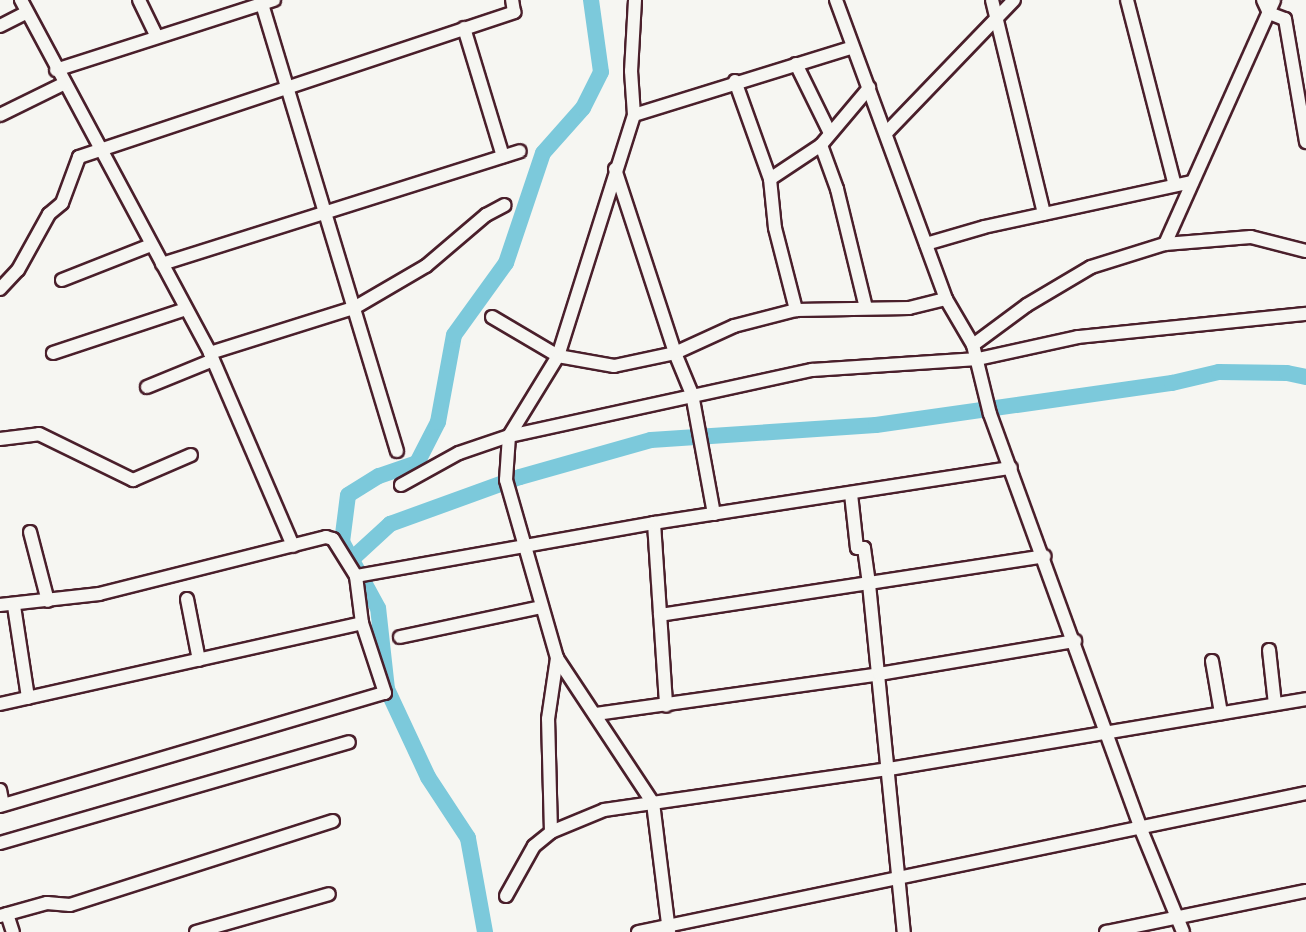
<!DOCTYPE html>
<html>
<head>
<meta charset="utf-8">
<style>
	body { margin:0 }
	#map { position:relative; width:1306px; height:932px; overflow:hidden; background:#f6f6f2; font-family:"Comic Neue",sans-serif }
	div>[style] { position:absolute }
	.river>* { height:16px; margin:-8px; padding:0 8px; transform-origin:8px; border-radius:8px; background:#7cc9db }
	.roads { filter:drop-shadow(2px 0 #4a1f2b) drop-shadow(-2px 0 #4a1f2b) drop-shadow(0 2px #4a1f2b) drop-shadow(0 -2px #4a1f2b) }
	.minor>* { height:12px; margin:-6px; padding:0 6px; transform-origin:6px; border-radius:6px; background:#f6f6f2 }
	span { translate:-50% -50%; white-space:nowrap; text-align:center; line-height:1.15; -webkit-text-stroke:4.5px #f6f6f2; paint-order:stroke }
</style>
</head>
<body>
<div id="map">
	<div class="river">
		<div style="left:352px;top:559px;width:52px;rotate:-42.6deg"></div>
		<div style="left:390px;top:524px;width:138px;rotate:-19.9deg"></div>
		<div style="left:520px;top:477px;width:136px;rotate:-15.8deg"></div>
		<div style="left:651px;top:440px;width:225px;rotate:-3.8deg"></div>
		<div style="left:876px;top:425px;width:299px;rotate:-8.1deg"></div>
		<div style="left:1172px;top:383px;width:48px;rotate:-13.2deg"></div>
		<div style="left:1219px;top:372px;width:68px;rotate:0.8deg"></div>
		<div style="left:1287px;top:373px;width:19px;rotate:12deg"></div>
		<div style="left:485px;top:932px;width:96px;rotate:-100.3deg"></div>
		<div style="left:468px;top:838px;width:73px;rotate:-123.3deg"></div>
		<div style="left:428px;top:777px;width:97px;rotate:-115deg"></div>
		<div style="left:387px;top:689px;width:81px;rotate:-96.3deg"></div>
		<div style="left:378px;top:608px;width:75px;rotate:-118.6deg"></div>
		<div style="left:342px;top:542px;width:47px;rotate:-82.7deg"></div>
		<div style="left:348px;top:495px;width:36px;rotate:-32deg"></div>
		<div style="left:379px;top:476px;width:40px;rotate:-18.9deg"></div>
		<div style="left:417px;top:463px;width:46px;rotate:-62.9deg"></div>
		<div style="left:438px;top:422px;width:88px;rotate:-79.6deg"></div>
		<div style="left:454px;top:335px;width:89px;rotate:-54.2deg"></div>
		<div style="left:506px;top:263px;width:116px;rotate:-71.4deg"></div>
		<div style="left:543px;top:153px;width:60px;rotate:-48.4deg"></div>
		<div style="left:583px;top:108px;width:40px;rotate:-63.4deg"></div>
		<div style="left:601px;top:72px;width:73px;rotate:-97.9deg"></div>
	</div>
	<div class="roads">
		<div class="minor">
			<div style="left:21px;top:0;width:400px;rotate:61.8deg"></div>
			<div style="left:210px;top:353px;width:210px;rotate:66.7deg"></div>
			<div style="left:139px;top:0;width:41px;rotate:64.1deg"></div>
			<div style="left:635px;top:0;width:71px;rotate:93.2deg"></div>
			<div style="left:631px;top:71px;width:44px;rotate:86.1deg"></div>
			<div style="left:634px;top:115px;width:253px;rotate:107.5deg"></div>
			<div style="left:558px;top:356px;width:94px;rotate:121.5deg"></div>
			<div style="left:509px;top:436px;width:44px;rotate:93.9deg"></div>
			<div style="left:506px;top:480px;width:185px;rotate:74deg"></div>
			<div style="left:557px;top:658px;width:174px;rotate:56.5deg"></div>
			<div style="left:653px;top:803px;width:130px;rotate:82.9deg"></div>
			<div style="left:836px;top:0;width:319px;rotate:69.8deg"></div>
			<div style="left:946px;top:299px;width:53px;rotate:59.6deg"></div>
			<div style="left:973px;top:345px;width:71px;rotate:76.2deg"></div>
			<div style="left:990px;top:414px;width:439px;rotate:70deg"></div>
			<div style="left:1140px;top:827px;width:113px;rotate:67.7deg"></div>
			<div style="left:992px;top:0;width:220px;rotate:76.3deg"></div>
			<div style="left:1127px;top:0;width:191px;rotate:75.5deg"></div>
			<div style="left:1263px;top:0;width:14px;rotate:65deg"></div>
			<div style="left:1269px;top:13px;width:17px;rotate:21deg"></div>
			<div style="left:1285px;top:19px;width:125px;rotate:80.3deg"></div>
			<div style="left:262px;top:4px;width:467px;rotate:73.2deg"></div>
			<div style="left:0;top:26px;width:30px;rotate:-27deg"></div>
			<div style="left:464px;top:28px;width:134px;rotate:73.1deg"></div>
			<div style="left:796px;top:64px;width:77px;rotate:63.8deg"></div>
			<div style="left:56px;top:70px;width:229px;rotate:-17.8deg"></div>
			<div style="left:735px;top:81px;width:104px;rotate:70.3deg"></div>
			<div style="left:770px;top:179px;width:49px;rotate:84.2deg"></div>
			<div style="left:775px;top:228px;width:85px;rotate:75.6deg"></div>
			<div style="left:0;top:115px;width:72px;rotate:-26.2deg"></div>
			<div style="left:634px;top:115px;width:229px;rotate:-17.2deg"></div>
			<div style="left:887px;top:132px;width:183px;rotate:-46.1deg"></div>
			<div style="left:821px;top:145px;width:47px;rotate:70deg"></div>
			<div style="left:837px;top:189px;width:122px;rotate:76.3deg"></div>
			<div style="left:615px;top:169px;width:194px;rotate:71.9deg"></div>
			<div style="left:675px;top:353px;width:44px;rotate:67.5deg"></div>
			<div style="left:692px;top:394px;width:122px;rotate:79.6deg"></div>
			<div style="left:770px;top:179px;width:61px;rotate:-33.7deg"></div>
			<div style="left:821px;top:145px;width:75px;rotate:-49.9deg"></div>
			<div style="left:926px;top:244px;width:60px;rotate:-16.3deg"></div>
			<div style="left:984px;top:227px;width:213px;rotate:-12.2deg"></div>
			<div style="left:1165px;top:244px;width:86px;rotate:-4.7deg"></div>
			<div style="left:1251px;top:237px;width:57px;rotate:14.3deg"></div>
			<div style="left:162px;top:264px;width:375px;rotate:-17.5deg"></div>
			<div style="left:62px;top:280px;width:96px;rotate:-21.5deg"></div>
			<div style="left:0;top:289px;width:26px;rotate:-47deg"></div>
			<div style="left:18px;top:270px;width:64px;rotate:-61deg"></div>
			<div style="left:49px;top:214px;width:17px;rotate:-40deg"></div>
			<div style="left:62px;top:203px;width:49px;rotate:-69.7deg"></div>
			<div style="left:79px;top:157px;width:459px;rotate:-18.4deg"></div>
			<div style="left:514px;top:12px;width:12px;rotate:-99deg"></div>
			<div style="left:492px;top:317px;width:77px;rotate:30.6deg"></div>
			<div style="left:558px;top:356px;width:57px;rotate:10.1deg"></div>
			<div style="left:614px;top:366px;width:62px;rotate:-12deg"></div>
			<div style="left:675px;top:353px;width:65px;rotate:-24.6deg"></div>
			<div style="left:734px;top:326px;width:64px;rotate:-14.5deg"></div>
			<div style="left:796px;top:310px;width:113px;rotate:-1deg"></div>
			<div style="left:909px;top:308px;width:38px;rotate:-14deg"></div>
			<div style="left:973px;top:345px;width:67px;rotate:-36.5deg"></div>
			<div style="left:1027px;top:305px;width:74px;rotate:-30.7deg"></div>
			<div style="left:1091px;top:267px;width:77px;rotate:-17.3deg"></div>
			<div style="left:1165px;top:244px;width:267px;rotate:-65.9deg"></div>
			<div style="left:53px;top:353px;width:140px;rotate:-18.3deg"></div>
			<div style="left:210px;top:353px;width:151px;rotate:-17.4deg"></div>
			<div style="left:354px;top:308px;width:83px;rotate:-30.3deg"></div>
			<div style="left:426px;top:266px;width:79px;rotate:-40.4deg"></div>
			<div style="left:486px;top:215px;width:21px;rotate:-28deg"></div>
			<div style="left:147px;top:387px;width:71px;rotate:-22.2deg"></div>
			<div style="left:0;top:439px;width:39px;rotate:-7deg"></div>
			<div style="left:39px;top:434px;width:105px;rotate:26.1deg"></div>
			<div style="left:133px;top:480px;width:63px;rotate:-23.3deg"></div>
			<div style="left:401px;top:485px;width:66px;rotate:-28.9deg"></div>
			<div style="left:459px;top:453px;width:53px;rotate:-18.8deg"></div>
			<div style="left:509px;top:436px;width:310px;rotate:-12.3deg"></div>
			<div style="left:812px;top:370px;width:166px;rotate:-3.8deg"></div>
			<div style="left:978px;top:359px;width:102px;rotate:-12.4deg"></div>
			<div style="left:1078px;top:337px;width:229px;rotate:-5.8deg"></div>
			<div style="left:851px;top:494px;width:54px;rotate:83.7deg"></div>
			<div style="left:857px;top:548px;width:7px"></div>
			<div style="left:864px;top:548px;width:36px;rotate:82deg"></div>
			<div style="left:869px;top:584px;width:350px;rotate:84.3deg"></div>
			<div style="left:654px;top:523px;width:183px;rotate:86.2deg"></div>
			<div style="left:30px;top:532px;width:71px;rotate:75.4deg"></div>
			<div style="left:187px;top:599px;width:62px;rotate:78.9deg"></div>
			<div style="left:0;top:605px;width:100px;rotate:-6.3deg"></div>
			<div style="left:99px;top:594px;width:234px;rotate:-14.1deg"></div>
			<div style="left:326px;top:537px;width:7px;rotate:16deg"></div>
			<div style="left:333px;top:539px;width:44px;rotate:58.1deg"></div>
			<div style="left:14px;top:606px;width:93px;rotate:81.3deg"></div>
			<div style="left:660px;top:615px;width:389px;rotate:-8.7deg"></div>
			<div style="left:400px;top:637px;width:144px;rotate:-12deg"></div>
			<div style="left:1269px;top:650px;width:54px;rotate:83.7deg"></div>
			<div style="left:1212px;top:661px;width:53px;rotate:80.2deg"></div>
			<div style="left:0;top:704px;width:371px;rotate:-12.6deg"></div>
			<div style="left:596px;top:714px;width:286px;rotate:-8deg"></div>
			<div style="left:879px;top:674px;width:199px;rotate:-9.6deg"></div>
			<div style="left:0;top:790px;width:15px;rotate:79deg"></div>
			<div style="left:0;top:806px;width:401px;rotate:-16.4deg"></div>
			<div style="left:385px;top:693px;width:74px;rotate:-108.2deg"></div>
			<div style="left:362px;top:623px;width:47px;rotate:-97.3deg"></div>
			<div style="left:356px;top:576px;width:303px;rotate:-10.1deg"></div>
			<div style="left:654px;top:523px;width:361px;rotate:-8.8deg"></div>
			<div style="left:551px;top:832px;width:113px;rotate:-91.5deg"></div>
			<div style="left:548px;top:719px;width:62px;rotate:-81.6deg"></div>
			<div style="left:0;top:843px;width:363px;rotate:-16.1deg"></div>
			<div style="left:506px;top:896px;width:57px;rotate:-60.8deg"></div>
			<div style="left:534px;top:846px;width:22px;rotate:-39deg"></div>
			<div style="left:551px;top:832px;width:57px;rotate:-22.5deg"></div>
			<div style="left:604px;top:810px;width:288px;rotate:-8.2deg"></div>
			<div style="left:889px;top:769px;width:423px;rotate:-9.5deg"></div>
			<div style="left:7px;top:914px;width:19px;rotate:72deg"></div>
			<div style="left:0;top:916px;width:49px;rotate:-15.5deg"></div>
			<div style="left:47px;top:903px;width:23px;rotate:5deg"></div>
			<div style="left:70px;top:905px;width:276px;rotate:-17.7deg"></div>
			<div style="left:196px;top:932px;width:138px;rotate:-15.9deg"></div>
			<div style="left:638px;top:932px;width:682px;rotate:-11.75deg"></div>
			<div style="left:1106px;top:932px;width:204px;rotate:-11.6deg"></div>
		</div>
	</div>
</div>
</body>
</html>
